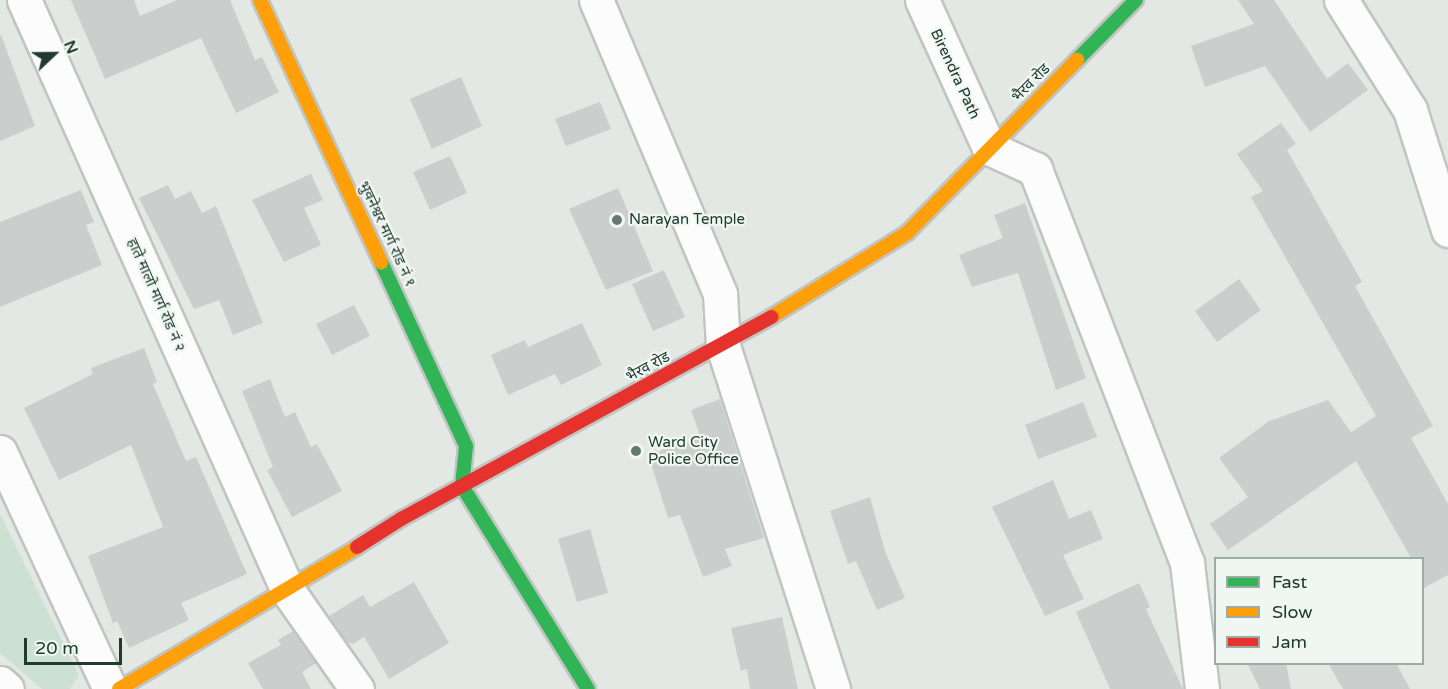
<!DOCTYPE html>
<html>
<head>
<meta charset="utf-8">
<style>
	body { margin:0 }
	#map { position:relative; width:1448px; height:689px; overflow:hidden; background:#e3e8e5; font-family:"Varela Round","Noto Sans Devanagari",sans-serif }
	div>[style] { position:absolute }
	.green>* { inset:0; background:#cce1d1 }
	.building>* { inset:0; background:#cacfcd }
	.roads { filter:drop-shadow(2px 0 #c0c5c2) drop-shadow(-2px 0 #c0c5c2) drop-shadow(0 2px #c0c5c2) drop-shadow(0 -2px #c0c5c2) }
	.street>* { height:33px; margin:-16.5px; padding:0 16.5px; transform-origin:16.5px; border-radius:16.5px; background:#fbfcfb }
	.fast>* { height:14px; margin:-7px; padding:0 7px; transform-origin:7px; border-radius:7px; background:#30b455 }
	.slow>* { height:14px; margin:-7px; padding:0 7px; transform-origin:7px; border-radius:7px; background:#ff9f0a }
	.jam>* { height:14px; margin:-7px; padding:0 7px; transform-origin:7px; border-radius:7px; background:#e5322d }
	.dots>* { width:16px; height:16px; translate:-50% -50%; box-sizing:border-box; border:3px solid #f0f7f3; border-radius:50% }
	span { translate:-50% -50%; white-space:nowrap; text-align:center; line-height:1.15; -webkit-text-stroke:4.5px #f0f7f3; paint-order:stroke }
	.street-label { font-size:15px; color:#213a32 }
	.poi-label { font-size:15px; color:#213a32 }
	.left { translate:0 -50%; text-align:left }
	.legend { position:absolute; left:1214px; top:557px; width:210px; height:108px; box-sizing:border-box; background:#f0f7f3; border:2px solid #9daba6; margin:0; padding:8px 10px; list-style:none; font-size:18px; color:#213a32 }
	.legend li { display:flex; align-items:center; gap:12px; height:30px }
	.legend b { width:30px; border:2px solid #9daba6 }
	.north { position:absolute; left:24px; top:24px; width:60px; height:60px; -webkit-text-stroke:4px #f0f7f3; paint-order:stroke; rotate:68deg; font-size:16px; font-weight:700; line-height:24px; text-align:center; color:#213a32 }
	.north::after { content:''; display:block; margin:auto; width:21px; height:27px; background:#213a32; clip-path:polygon(50% 0,100% 100%,50% 72%,0 100%) }
	.scale { position:absolute; left:24px; top:638px; width:98px; height:27px; box-sizing:border-box; border:3px solid #213a32; border-top:0; padding-left:8px; font-size:18px; line-height:21px; white-space:nowrap; color:#213a32; -webkit-text-stroke:4px #f0f7f3; paint-order:stroke }
</style>
</head>
<body>
<div id="map">
	<div class="green">
		<div style="clip-path:polygon(0 514px,79px 675px,70px 689px,42px 689px,0 653px)"></div>
	</div>
	<div class="building">
		<div style="clip-path:polygon(71px 0,134px 0,140px 16px,177px 0,230px 0,255px 60px,262px 57px,279px 92px,236px 113px,201px 38px,105px 79px)"></div>
		<div style="clip-path:polygon(1238px 0,1274px 0,1327px 79px,1348px 63px,1368px 90px,1310px 132px,1265px 66px,1205px 87px,1191px 46px,1254px 24px)"></div>
		<div style="clip-path:polygon(1px 35px,35px 126px,0 141px,0 36px)"></div>
		<div style="clip-path:polygon(461px 77px,482px 126px,432px 149px,410px 99px)"></div>
		<div style="clip-path:polygon(600px 102px,611px 129px,566px 146px,555px 119px)"></div>
		<div style="clip-path:polygon(1281px 123px,1296px 144px,1287px 150px,1362px 282px,1355px 286px,1433px 426px,1411px 438px,1448px 504px,1448px 575px,1422px 589px,1422px 558px,1411px 558px,1356px 461px,1228px 550px,1210px 524px,1248px 497px,1219px 458px,1269px 421px,1328px 400px,1351px 432px,1376px 416px,1251px 197px,1263px 191px,1237px 154px)"></div>
		<div style="clip-path:polygon(450px 156px,467px 193px,430px 210px,413px 172px)"></div>
		<div style="clip-path:polygon(311px 174px,323px 200px,304px 208px,321px 245px,284px 262px,252px 200px)"></div>
		<div style="clip-path:polygon(168px 185px,175px 199px,191px 191px,202px 213px,216px 206px,263px 323px,233px 335px,219px 300px,194px 309px,139px 198px)"></div>
		<div style="clip-path:polygon(618px 188px,653px 271px,606px 290px,569px 209px)"></div>
		<div style="clip-path:polygon(81px 190px,94px 222px,86px 225px,102px 265px,0 307px,0 222px)"></div>
		<div style="clip-path:polygon(1025px 203px,1086px 378px,1056px 390px,1018px 273px,972px 287px,959px 255px,1003px 238px,994px 215px)"></div>
		<div style="clip-path:polygon(664px 270px,685px 317px,653px 331px,632px 284px)"></div>
		<div style="clip-path:polygon(1239px 279px,1261px 310px,1217px 342px,1195px 311px)"></div>
		<div style="clip-path:polygon(354px 305px,370px 336px,332px 355px,316px 324px)"></div>
		<div style="clip-path:polygon(582px 323px,602px 365px,561px 385px,555px 374px,508px 395px,491px 355px,525px 340px,528px 347px)"></div>
		<div style="clip-path:polygon(144px 348px,157px 382px,153px 384px,186px 461px,196px 457px,247px 574px,181px 603px,189px 620px,129px 648px,117px 621px,113px 623px,88px 556px,163px 527px,131px 445px,59px 480px,24px 408px,93px 374px,91px 368px)"></div>
		<div style="clip-path:polygon(270px 379px,285px 417px,295px 412px,311px 447px,317px 444px,342px 491px,292px 517px,267px 470px,273px 467px,242px 391px)"></div>
		<div style="clip-path:polygon(720px 399px,764px 538px,725px 549px,732px 566px,703px 577px,680px 515px,668px 518px,648px 454px,701px 438px,691px 410px)"></div>
		<div style="clip-path:polygon(1083px 402px,1097px 437px,1038px 459px,1025px 425px)"></div>
		<div style="clip-path:polygon(1053px 480px,1069px 519px,1091px 510px,1103px 539px,1063px 555px,1084px 599px,1045px 616px,992px 507px)"></div>
		<div style="clip-path:polygon(870px 497px,885px 551px,905px 598px,877px 610px,856px 561px,848px 564px,830px 511px)"></div>
		<div style="clip-path:polygon(590px 529px,608px 593px,577px 602px,558px 539px)"></div>
		<div style="clip-path:polygon(414px 582px,449px 643px,389px 679px,364px 637px,353px 644px,347px 642px,329px 616px,363px 595px,370px 607px)"></div>
		<div style="clip-path:polygon(1139px 583px,1150px 607px,1146px 609px,1183px 689px,1110px 689px,1076px 612px)"></div>
		<div style="clip-path:polygon(782px 617px,798px 689px,750px 689px,747px 669px,741px 671px,731px 628px)"></div>
		<div style="clip-path:polygon(293px 631px,316px 663px,302px 672px,311px 689px,263px 689px,248px 663px,281px 645px,278px 640px)"></div>
		<div style="clip-path:polygon(1247px 663px,1286px 663px,1291px 689px,1260px 689px)"></div>
		<div style="clip-path:polygon(1328px 663px,1396px 663px,1410px 689px,1343px 689px)"></div>
	</div>
	<div class="roads">
		<div class="street">
			<div style="left:24px;top:0;width:647px;rotate:65.93deg"></div>
			<div style="left:288px;top:591px;width:120px;rotate:54.9deg"></div>
			<div style="left:596px;top:0;width:319px;rotate:67.1deg"></div>
			<div style="left:720px;top:294px;width:52px;rotate:86.7deg"></div>
			<div style="left:723px;top:346px;width:360px;rotate:72.2deg"></div>
			<div style="left:922px;top:0;width:162px;rotate:65.6deg"></div>
			<div style="left:989px;top:148px;width:51px;rotate:24.5deg"></div>
			<div style="left:1035px;top:169px;width:422px;rotate:68.9deg"></div>
			<div style="left:1187px;top:563px;width:127px;rotate:83.2deg"></div>
			<div style="left:1341px;top:0;width:130px;rotate:57.9deg"></div>
			<div style="left:1410px;top:110px;width:126px;rotate:72.4deg"></div>
			<div style="left:0;top:452px;width:261px;rotate:65.1deg"></div>
			<div style="left:0;top:683px;width:9px;rotate:41deg"></div>
		</div>
		<div class="fast">
			<div style="left:1077px;top:60px;width:84px;rotate:-45.5deg"></div>
			<div style="left:381px;top:262px;width:203px;rotate:65.2deg"></div>
			<div style="left:466px;top:446px;width:40px;rotate:95.7deg"></div>
			<div style="left:462px;top:486px;width:239px;rotate:58.2deg"></div>
		</div>
		<div class="slow">
			<div style="left:260px;top:0;width:289px;rotate:65.2deg"></div>
			<div style="left:771px;top:317px;width:160px;rotate:-31.7deg"></div>
			<div style="left:907px;top:233px;width:243px;rotate:-45.5deg"></div>
			<div style="left:119px;top:689px;width:277px;rotate:-30.8deg"></div>
		</div>
		<div class="jam">
			<div style="left:357px;top:547px;width:52px;rotate:-32.5deg"></div>
			<div style="left:401px;top:519px;width:422px;rotate:-28.6deg"></div>
		</div>
	</div>
	<div class="dots">
		<div style="left:617px;top:220px;background:#657771"></div>
		<div style="left:636px;top:451px;background:#657771"></div>
	</div>
	<div class="street-label">
		<span style="left:955px;top:74px;rotate:65deg">Birendra Path</span>
		<span style="left:1031px;top:83px;rotate:-45deg">भैरव रोड</span>
		<span style="left:387px;top:234px;rotate:65deg">भुवनेश्वर मार्ग रोड नं १</span>
		<span style="left:156px;top:295px;rotate:66deg">हाते मालो मार्ग रोड नं २</span>
		<span style="left:648px;top:367px;rotate:-28deg">भैरव रोड</span>
	</div>
	<div class="poi-label">
		<span class="left" style="left:629px;top:220px">Narayan Temple</span>
		<span class="left" style="left:648px;top:451px">Ward City<br>Police Office</span>
	</div>
	<ul class="legend">
	<li><b style="height:8px;background:#30b455"></b>Fast</li>
	<li><b style="height:8px;background:#ff9f0a"></b>Slow</li>
	<li><b style="height:8px;background:#e5322d"></b>Jam</li>
	</ul>
	<div class="north">N</div>
	<div class="scale">20 m</div>
</div>
</body>
</html>
